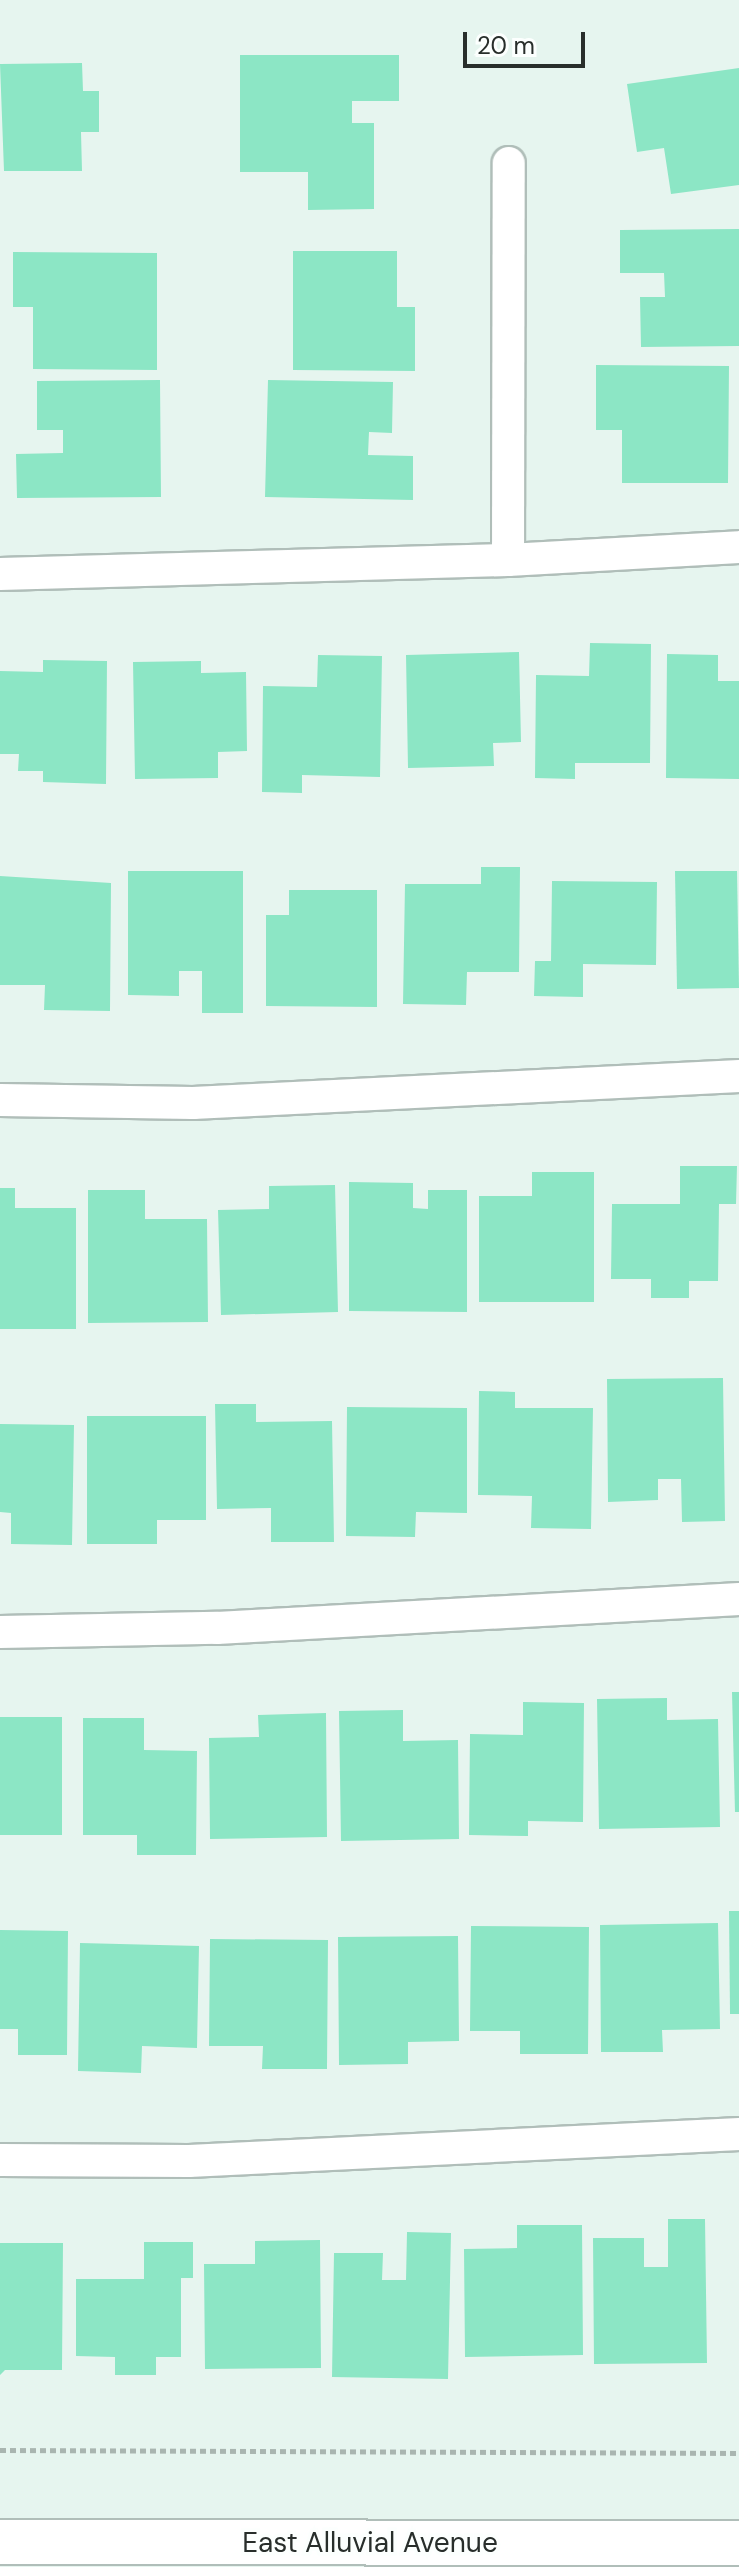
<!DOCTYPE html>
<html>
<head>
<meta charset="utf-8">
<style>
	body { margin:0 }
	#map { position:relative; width:739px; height:2567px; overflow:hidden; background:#e6f5ef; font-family:"DM Sans",sans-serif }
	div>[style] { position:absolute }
	.building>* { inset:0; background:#8ce6c5 }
	.path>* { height:5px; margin-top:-2.5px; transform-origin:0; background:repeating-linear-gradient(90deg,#a9b5b0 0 6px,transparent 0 10px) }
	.roads { filter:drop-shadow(2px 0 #b0beb9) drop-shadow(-2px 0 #b0beb9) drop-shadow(0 2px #b0beb9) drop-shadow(0 -2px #b0beb9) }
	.street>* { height:32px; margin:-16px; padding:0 16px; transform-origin:16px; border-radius:16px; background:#fff }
	.secondary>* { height:44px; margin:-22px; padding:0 22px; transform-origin:22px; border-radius:22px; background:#fff }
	span { translate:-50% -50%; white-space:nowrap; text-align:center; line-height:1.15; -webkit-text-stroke:7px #fcfffe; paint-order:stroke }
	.street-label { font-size:28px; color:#282e2b }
	.scale { position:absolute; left:463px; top:32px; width:122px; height:36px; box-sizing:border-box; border:4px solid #282e2b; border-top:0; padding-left:10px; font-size:24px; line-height:28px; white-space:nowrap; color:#282e2b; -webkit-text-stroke:6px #fcfffe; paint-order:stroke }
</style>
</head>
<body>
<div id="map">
	<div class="building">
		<div style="clip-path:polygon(240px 55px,399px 55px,399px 101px,352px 101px,352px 123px,374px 123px,374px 209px,308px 210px,308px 172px,240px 172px)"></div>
		<div style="clip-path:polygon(82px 63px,83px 91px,99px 91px,99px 132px,81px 132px,82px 171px,4px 171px,0 64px)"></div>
		<div style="clip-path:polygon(739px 68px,739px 185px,671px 194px,664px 148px,637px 152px,627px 84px)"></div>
		<div style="clip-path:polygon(739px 229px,739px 346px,641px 347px,640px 297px,665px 297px,664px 273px,620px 273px,620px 230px)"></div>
		<div style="clip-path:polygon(293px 251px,397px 251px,397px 307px,415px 307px,415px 371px,293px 370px)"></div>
		<div style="clip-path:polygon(13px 252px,157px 253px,157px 370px,33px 369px,33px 307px,13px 307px)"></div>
		<div style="clip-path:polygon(596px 365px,729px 366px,728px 483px,622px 483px,622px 430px,596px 430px)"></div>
		<div style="clip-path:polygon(160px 380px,161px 497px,17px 498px,16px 454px,63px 453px,63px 430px,37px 430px,37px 381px)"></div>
		<div style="clip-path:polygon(268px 380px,393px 382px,392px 433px,369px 432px,368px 455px,413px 456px,413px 500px,265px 497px)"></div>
		<div style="clip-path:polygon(590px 643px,651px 644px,650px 763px,575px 763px,575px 779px,535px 778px,536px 675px,589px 676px)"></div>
		<div style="clip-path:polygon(519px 652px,521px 742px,493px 743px,494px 766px,408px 768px,406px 655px)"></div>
		<div style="clip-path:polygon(667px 654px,718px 655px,718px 681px,739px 681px,739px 779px,666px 778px)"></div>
		<div style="clip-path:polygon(318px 655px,382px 656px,380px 777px,302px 775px,302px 793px,262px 792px,263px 686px,317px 687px)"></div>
		<div style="clip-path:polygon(43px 660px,107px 661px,106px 784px,43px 782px,43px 771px,18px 771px,19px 754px,0 754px,0 671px,43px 672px)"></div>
		<div style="clip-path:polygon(201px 661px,201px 673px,246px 672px,247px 751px,218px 752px,218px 778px,135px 779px,133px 662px)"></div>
		<div style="clip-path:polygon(481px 867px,520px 867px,519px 972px,467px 972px,466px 1005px,403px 1004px,405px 884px,481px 884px)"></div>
		<div style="clip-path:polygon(128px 871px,243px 871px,243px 1013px,202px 1013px,202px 971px,179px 971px,179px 996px,128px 995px)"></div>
		<div style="clip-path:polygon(675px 871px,737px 871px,739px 988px,677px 989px)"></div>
		<div style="clip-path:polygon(0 876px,111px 883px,110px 1011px,44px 1010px,45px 985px,0 985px)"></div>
		<div style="clip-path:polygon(552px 881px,657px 882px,656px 965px,583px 964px,583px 997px,534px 996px,535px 961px,551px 961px)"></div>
		<div style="clip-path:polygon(289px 890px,377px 890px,377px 1007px,266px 1006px,266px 915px,289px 915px)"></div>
		<div style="clip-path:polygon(680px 1166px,737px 1166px,736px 1204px,719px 1204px,718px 1281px,689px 1281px,689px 1298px,651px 1298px,651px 1279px,611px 1279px,612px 1204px,680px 1204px)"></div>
		<div style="clip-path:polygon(532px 1172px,594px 1172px,594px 1302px,479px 1302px,479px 1196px,532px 1196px)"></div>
		<div style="clip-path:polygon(349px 1182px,413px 1183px,413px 1208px,428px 1209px,428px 1190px,467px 1190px,467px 1312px,349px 1311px)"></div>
		<div style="clip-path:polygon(335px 1185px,338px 1312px,221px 1315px,218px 1210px,269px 1209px,269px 1186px)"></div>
		<div style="clip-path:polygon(0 1188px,15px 1188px,15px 1208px,76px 1208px,76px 1329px,0 1329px)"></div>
		<div style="clip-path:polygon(88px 1190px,145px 1190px,145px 1219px,207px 1219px,208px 1322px,88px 1323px)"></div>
		<div style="clip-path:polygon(723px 1378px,725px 1521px,682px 1522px,681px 1479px,658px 1479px,658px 1500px,608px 1502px,607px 1379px)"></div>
		<div style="clip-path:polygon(479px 1391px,515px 1392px,515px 1408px,593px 1408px,591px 1529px,531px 1528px,532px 1496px,478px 1495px)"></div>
		<div style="clip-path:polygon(215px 1404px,256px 1404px,256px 1422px,332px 1421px,334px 1542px,271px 1542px,271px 1508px,217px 1509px)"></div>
		<div style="clip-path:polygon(347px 1407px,467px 1408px,467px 1513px,416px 1512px,415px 1537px,346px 1536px)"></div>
		<div style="clip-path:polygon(87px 1416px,206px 1416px,206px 1520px,157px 1520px,157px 1544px,87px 1544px)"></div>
		<div style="clip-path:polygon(0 1424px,74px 1425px,72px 1545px,11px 1544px,11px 1513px,0 1512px)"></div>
		<div style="clip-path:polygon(732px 1692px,739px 1692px,739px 1812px,735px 1812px)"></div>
		<div style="clip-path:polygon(667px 1698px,667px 1720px,718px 1719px,720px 1827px,599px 1829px,597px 1699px)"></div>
		<div style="clip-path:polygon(523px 1702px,584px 1703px,583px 1822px,528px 1821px,528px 1836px,469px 1835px,470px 1734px,523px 1735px)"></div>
		<div style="clip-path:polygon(403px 1710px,403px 1741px,458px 1740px,459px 1839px,341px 1841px,339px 1711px)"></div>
		<div style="clip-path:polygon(326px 1713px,327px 1837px,210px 1839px,209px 1738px,259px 1737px,258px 1715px)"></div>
		<div style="clip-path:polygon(0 1717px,62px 1717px,62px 1835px,0 1835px)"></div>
		<div style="clip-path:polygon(83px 1718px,144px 1718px,144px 1750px,197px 1751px,196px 1855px,137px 1855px,137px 1835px,83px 1835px)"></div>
		<div style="clip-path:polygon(729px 1911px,739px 1911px,739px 2014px,730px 2014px)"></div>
		<div style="clip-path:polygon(718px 1923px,720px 2029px,662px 2030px,663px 2052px,601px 2052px,600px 1925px)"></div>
		<div style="clip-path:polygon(471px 1926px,589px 1927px,588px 2054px,520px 2054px,520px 2031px,470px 2031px)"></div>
		<div style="clip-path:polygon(0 1930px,68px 1931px,67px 2055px,18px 2055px,18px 2029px,0 2029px)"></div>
		<div style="clip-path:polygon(458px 1936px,459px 2041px,408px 2042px,408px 2064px,339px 2065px,338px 1937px)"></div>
		<div style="clip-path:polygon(210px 1939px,328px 1940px,327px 2069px,262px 2069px,263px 2046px,209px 2046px)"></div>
		<div style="clip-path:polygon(80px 1943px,199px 1946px,197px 2048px,142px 2046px,141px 2073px,78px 2071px)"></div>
		<div style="clip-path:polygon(668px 2219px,705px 2219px,707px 2363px,594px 2364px,593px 2238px,644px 2238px,644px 2267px,668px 2267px)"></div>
		<div style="clip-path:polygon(517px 2225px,582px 2225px,583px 2355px,465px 2357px,464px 2249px,517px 2248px)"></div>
		<div style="clip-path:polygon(407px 2232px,451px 2233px,448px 2379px,332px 2377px,334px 2253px,383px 2253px,382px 2280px,406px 2280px)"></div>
		<div style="clip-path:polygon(320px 2240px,321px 2368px,205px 2369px,204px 2264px,255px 2264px,255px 2241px)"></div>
		<div style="clip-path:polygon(144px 2242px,193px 2242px,193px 2278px,181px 2278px,181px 2357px,156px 2357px,156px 2375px,115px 2375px,115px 2357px,76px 2356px,76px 2279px,144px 2279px)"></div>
		<div style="clip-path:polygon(0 2243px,63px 2243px,62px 2370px,5px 2370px,0 2375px)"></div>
	</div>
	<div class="path">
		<div style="left:0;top:2450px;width:739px;rotate:0.23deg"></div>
	</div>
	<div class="roads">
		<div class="street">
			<div style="left:508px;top:560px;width:397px;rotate:-89.9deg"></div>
			<div style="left:0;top:574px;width:508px;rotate:-1.58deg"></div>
			<div style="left:508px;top:560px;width:231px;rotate:-3.2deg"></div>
			<div style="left:0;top:1100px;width:193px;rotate:0.9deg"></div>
			<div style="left:193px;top:1103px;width:547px;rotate:-2.83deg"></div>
			<div style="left:0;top:1632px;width:217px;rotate:-1.1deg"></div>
			<div style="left:217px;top:1628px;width:523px;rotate:-3.18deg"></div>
			<div style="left:0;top:2160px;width:189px;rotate:0.3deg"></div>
			<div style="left:189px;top:2161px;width:551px;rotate:-2.81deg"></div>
		</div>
		<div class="secondary">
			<div style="left:0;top:2542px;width:739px;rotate:0.08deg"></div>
		</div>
	</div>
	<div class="street-label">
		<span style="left:370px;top:2543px">East Alluvial Avenue</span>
	</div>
	<div class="scale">20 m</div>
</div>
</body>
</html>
